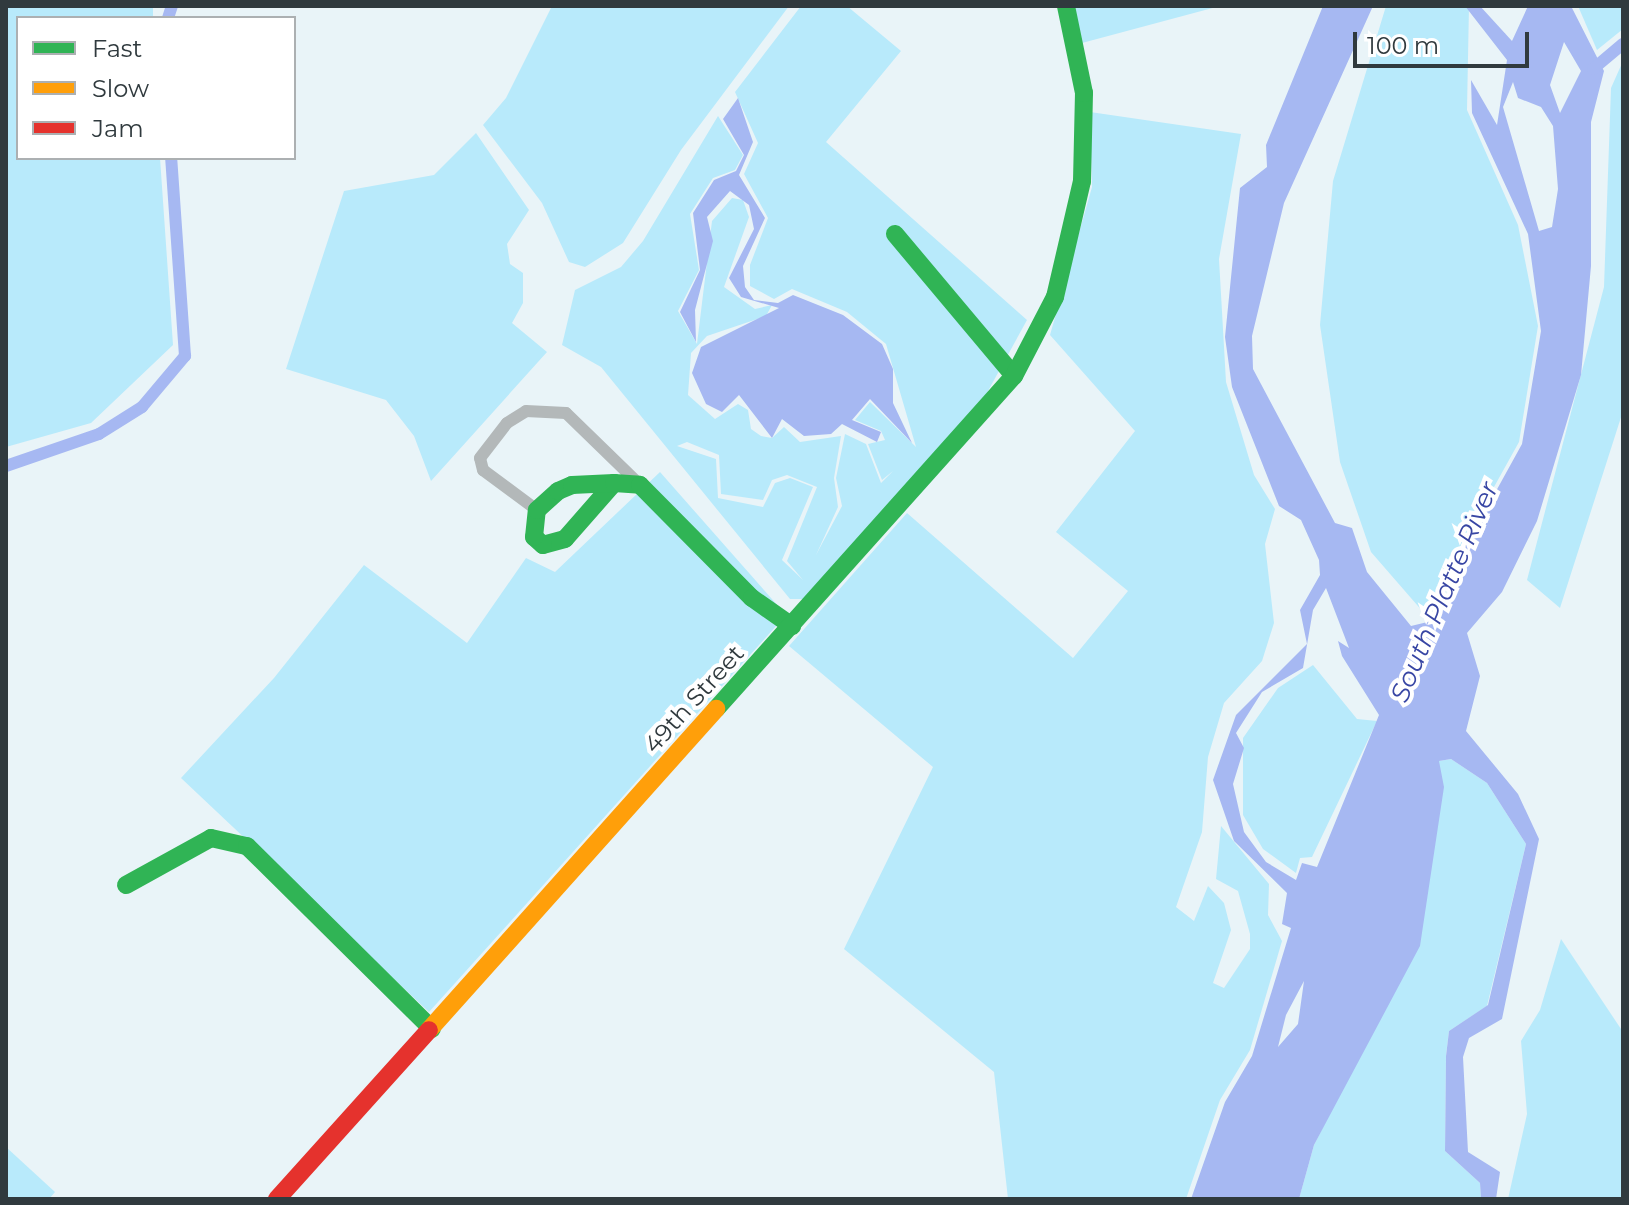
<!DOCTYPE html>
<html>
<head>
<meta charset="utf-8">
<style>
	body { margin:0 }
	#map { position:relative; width:1629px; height:1205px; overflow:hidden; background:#e9f4f8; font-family:Montserrat,sans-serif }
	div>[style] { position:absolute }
	.green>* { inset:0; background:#b8eafb }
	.water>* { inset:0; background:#a6b8f2 }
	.canal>* { height:12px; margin:-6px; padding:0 6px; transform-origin:6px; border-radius:6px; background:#a6b8f2 }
	.street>* { height:12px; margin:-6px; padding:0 6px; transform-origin:6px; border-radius:6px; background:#b3b8b9 }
	.fast>* { height:18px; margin:-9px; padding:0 9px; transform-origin:9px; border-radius:9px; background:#30b455 }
	.slow>* { height:18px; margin:-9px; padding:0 9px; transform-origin:9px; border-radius:9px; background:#ff9f0a }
	.jam>* { height:18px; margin:-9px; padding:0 9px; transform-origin:9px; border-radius:9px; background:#e5322d }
	span { translate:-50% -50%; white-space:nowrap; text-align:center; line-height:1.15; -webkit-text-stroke:8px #fff; paint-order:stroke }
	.street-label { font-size:24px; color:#303a3e }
	.water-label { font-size:26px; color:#3846a4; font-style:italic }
	.frame { position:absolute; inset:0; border:8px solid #303a3e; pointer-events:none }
	.legend { position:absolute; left:16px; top:16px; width:280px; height:144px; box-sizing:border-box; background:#fff; border:2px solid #acb0b2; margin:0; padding:10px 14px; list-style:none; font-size:24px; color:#303a3e }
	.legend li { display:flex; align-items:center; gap:16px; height:40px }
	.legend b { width:40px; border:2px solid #acb0b2 }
	.scale { position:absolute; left:1353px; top:32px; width:176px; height:36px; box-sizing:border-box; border:4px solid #303a3e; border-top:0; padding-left:10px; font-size:24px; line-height:28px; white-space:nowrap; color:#303a3e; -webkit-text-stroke:6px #fff; paint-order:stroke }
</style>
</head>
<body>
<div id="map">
	<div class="green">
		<div style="clip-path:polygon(6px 6px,153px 6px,153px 18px,18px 18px,18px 158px,160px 158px,173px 345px,91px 423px,6px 447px)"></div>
		<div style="clip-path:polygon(552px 6px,789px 6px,681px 150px,623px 243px,585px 267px,569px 262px,542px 203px,483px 125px,506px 98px)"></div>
		<div style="clip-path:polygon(evenodd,801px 6px,847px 6px,901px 51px,826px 142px,1027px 320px,977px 411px,803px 599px,790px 599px,601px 367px,562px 345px,575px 290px,621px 267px,643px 241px,718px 116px,743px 155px,735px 170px,713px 178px,690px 214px,699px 270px,678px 311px,697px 344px,712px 221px,732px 198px,743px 200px,749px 217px,724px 287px,755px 309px,772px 305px,766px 316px,707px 336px,691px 353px,688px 395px,715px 419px,738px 404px,748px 410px,751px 429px,761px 436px,772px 438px,784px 427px,800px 442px,841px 436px,834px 478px,838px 507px,816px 555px,842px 506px,836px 478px,845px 434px,866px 444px,881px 483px,893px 471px,882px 480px,868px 444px,885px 440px,881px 431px,855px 420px,870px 402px,916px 447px,886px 344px,847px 312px,792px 289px,774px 299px,750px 286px,750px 265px,768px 218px,744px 174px,758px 143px,735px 92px,801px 6px,687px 442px,719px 455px,721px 494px,763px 500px,772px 480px,787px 475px,817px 487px,787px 561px,803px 580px,782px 560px,813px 487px,790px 478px,775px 483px,763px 507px,718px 498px,716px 459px,677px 446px,687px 442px)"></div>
		<div style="clip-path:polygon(1071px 6px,1220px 6px,1082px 43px)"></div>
		<div style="clip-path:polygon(1386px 6px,1469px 6px,1467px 110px,1518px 225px,1538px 326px,1519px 442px,1424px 613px,1371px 552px,1340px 462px,1320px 325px,1333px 181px)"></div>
		<div style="clip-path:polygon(1578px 6px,1623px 6px,1623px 29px,1597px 50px)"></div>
		<div style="clip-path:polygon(1623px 61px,1623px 411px,1560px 608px,1527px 580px,1604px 287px,1611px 88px)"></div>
		<div style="clip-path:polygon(1090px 112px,1241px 134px,1219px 259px,1226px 382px,1254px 475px,1275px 509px,1265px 544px,1274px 623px,1262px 661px,1224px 703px,1208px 757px,1202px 832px,1176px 907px,1194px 921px,1208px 886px,1224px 903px,1231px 930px,1213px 983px,1224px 988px,1250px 949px,1250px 934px,1238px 891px,1216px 879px,1221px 826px,1269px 884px,1268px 915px,1282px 941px,1250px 1050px,1220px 1100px,1186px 1199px,1008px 1199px,994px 1072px,844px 949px,933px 767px,789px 646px,907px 513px,1073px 658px,1128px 591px,1056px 532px,1135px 431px,1050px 335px,1092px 187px)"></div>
		<div style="clip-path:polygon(476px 133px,529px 210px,507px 244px,510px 264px,523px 273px,523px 303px,512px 323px,547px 352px,431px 481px,414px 436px,386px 400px,286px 369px,344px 191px,434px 175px)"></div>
		<div style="clip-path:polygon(660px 472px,786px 615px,429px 1012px,181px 778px,274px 678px,364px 565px,467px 643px,526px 558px,555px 572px)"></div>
		<div style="clip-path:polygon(1313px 665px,1357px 719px,1377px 721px,1312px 857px,1300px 858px,1296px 873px,1263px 849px,1243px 815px,1243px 738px,1278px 688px)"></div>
		<div style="clip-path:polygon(1451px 759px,1487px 783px,1526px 844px,1487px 1006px,1449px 1031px,1446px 1055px,1445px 1151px,1480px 1183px,1481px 1199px,1299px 1199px,1314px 1145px,1389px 995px,1439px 761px)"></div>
		<div style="clip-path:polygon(1561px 939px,1623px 1032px,1623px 1199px,1508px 1199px,1527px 1114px,1521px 1041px,1540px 1010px)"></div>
		<div style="clip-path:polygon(6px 1147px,55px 1192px,49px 1199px,6px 1199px)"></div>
	</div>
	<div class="water">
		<div style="clip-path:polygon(evenodd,1323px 6px,1373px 6px,1284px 203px,1252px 336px,1253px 369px,1335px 523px,1352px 528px,1367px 572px,1411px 626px,1440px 619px,1458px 560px,1522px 444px,1541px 331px,1528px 234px,1472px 113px,1471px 80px,1497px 125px,1507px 60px,1465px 6px,1480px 6px,1512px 41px,1528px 6px,1571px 6px,1604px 71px,1591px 122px,1591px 266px,1581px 375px,1537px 521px,1502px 592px,1467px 633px,1480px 676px,1466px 731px,1518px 794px,1539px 839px,1502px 1019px,1469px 1038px,1463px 1057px,1468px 1152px,1500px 1172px,1496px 1199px,1481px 1199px,1480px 1183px,1445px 1151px,1446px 1056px,1449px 1031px,1488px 1005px,1526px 844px,1487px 783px,1451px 759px,1439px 761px,1444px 787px,1420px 946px,1314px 1145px,1299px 1199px,1191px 1199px,1225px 1102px,1252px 1056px,1291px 928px,1282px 924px,1287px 893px,1234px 841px,1213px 780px,1236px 715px,1307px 644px,1300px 610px,1320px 575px,1319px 560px,1301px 520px,1279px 506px,1232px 387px,1225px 337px,1240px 188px,1267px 167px,1266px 145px,1323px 6px,1564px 42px,1581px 71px,1560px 113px,1550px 85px,1564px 42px,1323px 6px,1513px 82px,1518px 98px,1541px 107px,1553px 126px,1558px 189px,1552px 227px,1539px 231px,1503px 107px,1513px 82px,1323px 6px,1326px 588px,1349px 648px,1338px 641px,1342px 656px,1379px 715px,1317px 867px,1302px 863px,1296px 880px,1266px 862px,1244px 832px,1233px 784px,1244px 748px,1236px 733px,1262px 692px,1303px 668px,1313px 610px,1326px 588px,1323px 6px,1304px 981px,1298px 1024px,1278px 1047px,1286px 1015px,1304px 981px)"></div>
		<div style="clip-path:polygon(738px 98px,753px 142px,739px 175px,765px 218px,743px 266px,745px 287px,754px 300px,778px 303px,793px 295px,843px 315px,882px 344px,893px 369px,893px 403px,912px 443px,870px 399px,852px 420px,881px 432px,877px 442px,842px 424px,831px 434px,804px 436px,782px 419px,772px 438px,739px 395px,722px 412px,706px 404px,692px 373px,701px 347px,779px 308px,741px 297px,729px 278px,754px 229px,749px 205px,730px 191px,707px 217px,713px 241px,695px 310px,696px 342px,680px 312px,700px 270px,693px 213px,714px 180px,736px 171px,744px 155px,723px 119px)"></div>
	</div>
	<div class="canal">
		<div style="left:168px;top:18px;width:13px;rotate:-72deg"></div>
		<div style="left:1593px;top:69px;width:39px;rotate:-40deg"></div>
		<div style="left:6px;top:466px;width:98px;rotate:-19deg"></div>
		<div style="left:99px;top:434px;width:51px;rotate:-32.1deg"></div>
		<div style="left:142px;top:407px;width:67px;rotate:-49.9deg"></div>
		<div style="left:185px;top:356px;width:198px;rotate:-94deg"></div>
	</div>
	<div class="street">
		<div style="left:537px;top:510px;width:67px;rotate:-143.5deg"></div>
		<div style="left:483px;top:470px;width:12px;rotate:-104deg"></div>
		<div style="left:480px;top:458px;width:44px;rotate:-52.4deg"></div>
		<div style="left:507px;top:423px;width:22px;rotate:-32deg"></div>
		<div style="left:526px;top:411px;width:40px;rotate:2.9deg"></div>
		<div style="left:566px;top:413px;width:103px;rotate:44.2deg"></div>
	</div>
	<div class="fast">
		<div style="left:895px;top:234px;width:185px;rotate:50deg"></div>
		<div style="left:614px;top:483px;width:74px;rotate:131.2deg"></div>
		<div style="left:565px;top:539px;width:23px;rotate:165deg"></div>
		<div style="left:543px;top:545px;width:12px;rotate:-138deg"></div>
		<div style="left:534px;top:537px;width:27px;rotate:-84deg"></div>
		<div style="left:537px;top:510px;width:28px;rotate:-42deg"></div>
		<div style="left:558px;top:491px;width:15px;rotate:-23deg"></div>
		<div style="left:572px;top:485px;width:42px;rotate:-2.7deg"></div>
		<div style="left:614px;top:483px;width:26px;rotate:4deg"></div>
		<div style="left:640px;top:485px;width:159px;rotate:45.3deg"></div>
		<div style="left:752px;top:598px;width:49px;rotate:35deg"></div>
		<div style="left:716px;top:709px;width:447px;rotate:-48.2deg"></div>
		<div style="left:1014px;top:376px;width:89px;rotate:-62.6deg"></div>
		<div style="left:1055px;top:297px;width:119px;rotate:-76.9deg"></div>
		<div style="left:1082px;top:181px;width:88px;rotate:-88.7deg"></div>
		<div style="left:1084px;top:93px;width:89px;rotate:-101.7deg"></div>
		<div style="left:126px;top:885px;width:97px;rotate:-28.9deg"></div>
		<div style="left:211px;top:838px;width:37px;rotate:13deg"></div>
		<div style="left:247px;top:846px;width:260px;rotate:44.7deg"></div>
	</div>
	<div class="slow">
		<div style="left:429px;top:1030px;width:431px;rotate:-48.2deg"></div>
	</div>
	<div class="jam">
		<div style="left:277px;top:1199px;width:227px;rotate:-48deg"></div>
	</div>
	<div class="street-label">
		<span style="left:694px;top:699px;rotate:-48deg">49th Street</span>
	</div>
	<div class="water-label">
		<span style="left:1445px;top:592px;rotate:-67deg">South Platte River</span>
	</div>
	<div class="frame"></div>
	<ul class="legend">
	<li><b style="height:10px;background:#30b455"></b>Fast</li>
	<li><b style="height:10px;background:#ff9f0a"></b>Slow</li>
	<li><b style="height:10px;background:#e5322d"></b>Jam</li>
	</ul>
	<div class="scale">100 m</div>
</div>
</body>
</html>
